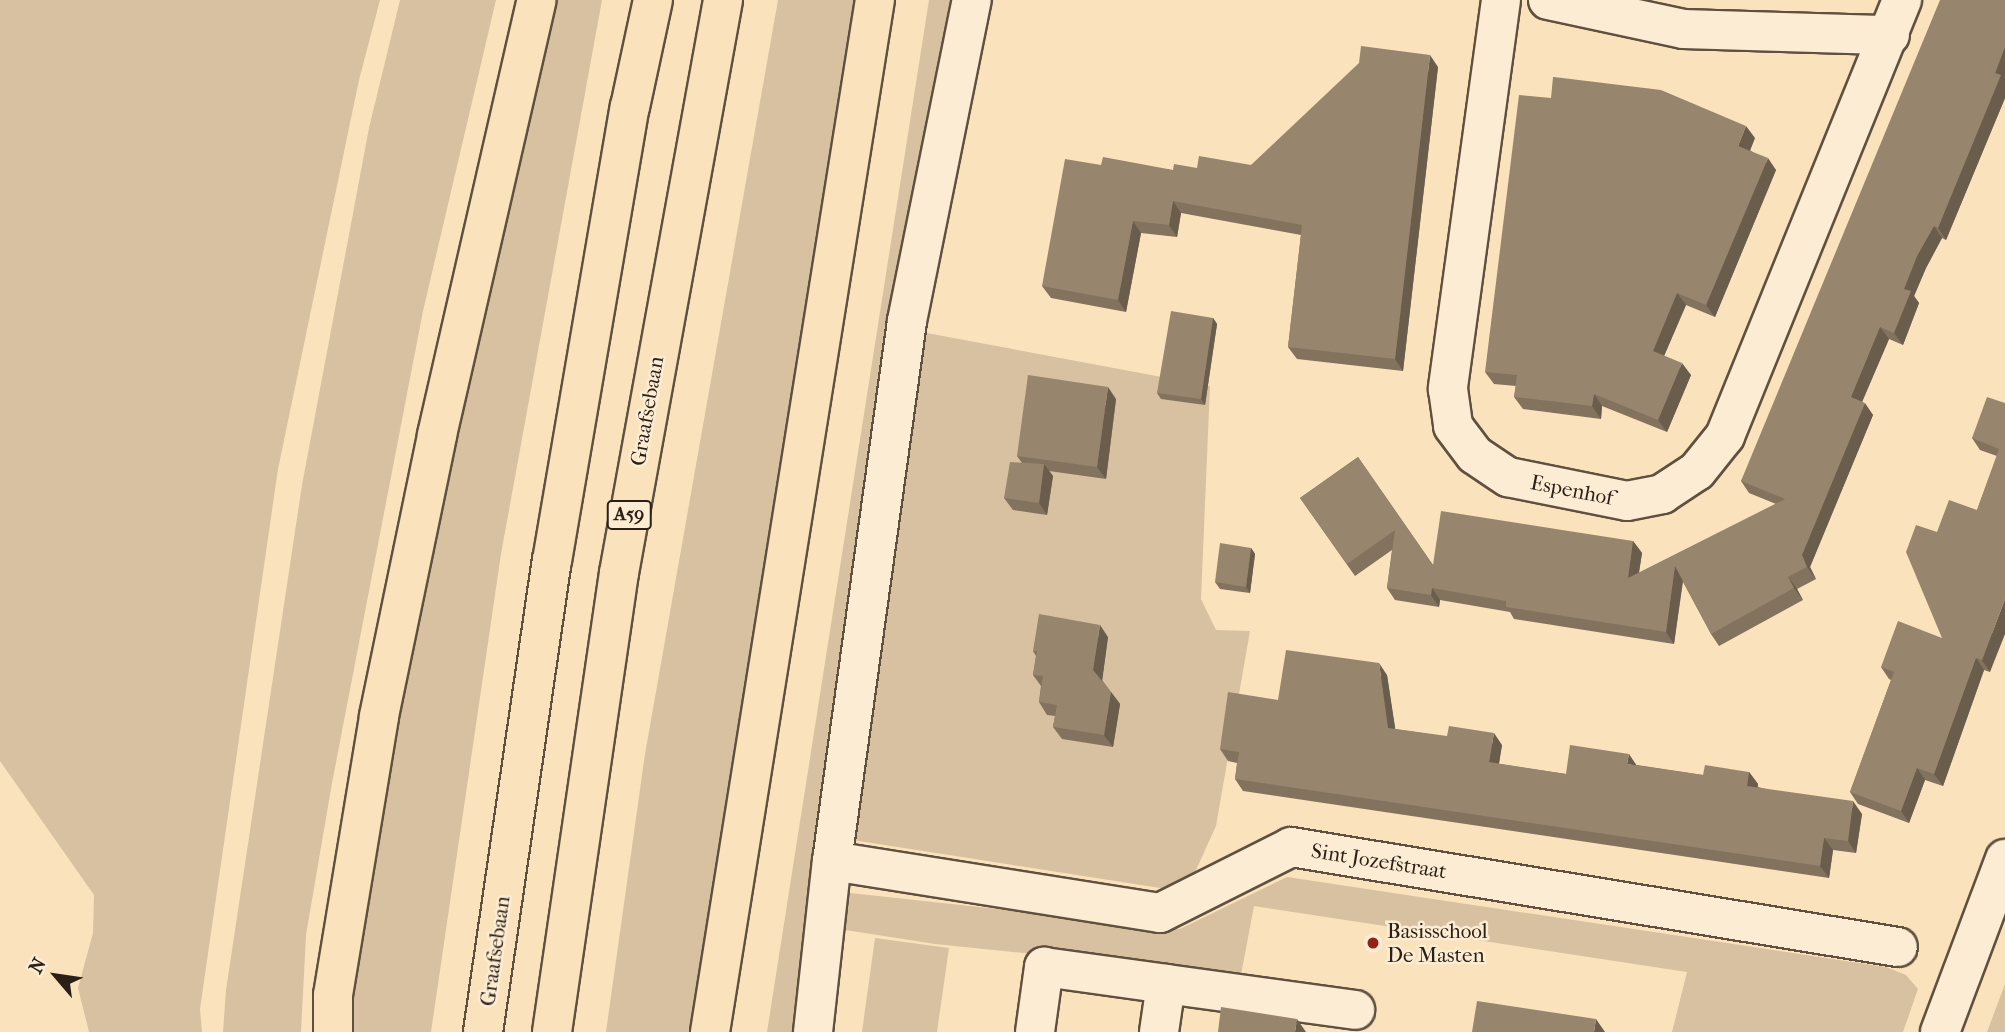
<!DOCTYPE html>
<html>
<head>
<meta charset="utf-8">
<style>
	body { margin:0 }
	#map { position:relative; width:2005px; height:1032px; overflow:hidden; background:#fae2bc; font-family:"IM FELL French Canon",serif }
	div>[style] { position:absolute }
	.green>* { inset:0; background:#d7c1a0 }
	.roads { filter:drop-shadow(2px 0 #5f5040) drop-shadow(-2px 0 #5f5040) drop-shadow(0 2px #5f5040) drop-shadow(0 -2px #5f5040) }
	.minor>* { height:38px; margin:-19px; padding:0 19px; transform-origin:19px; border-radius:19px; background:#fcecd3 }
	.highway>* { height:38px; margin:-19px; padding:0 19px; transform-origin:19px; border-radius:19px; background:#fae2bc }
	.wall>* { inset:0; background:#82725e }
	.shaded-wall>* { inset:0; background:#6a5d4c }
	.building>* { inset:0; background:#97856d }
	.dots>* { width:19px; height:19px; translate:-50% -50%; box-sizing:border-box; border:4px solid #fcecd3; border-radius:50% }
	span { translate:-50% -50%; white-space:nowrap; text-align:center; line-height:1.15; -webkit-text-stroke:5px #fcecd3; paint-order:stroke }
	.shield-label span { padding:2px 5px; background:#fcecd3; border:2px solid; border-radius:5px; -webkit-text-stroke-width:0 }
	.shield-label { font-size:19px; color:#2b2017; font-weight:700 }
	.street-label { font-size:21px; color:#2b2017 }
	.poi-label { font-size:21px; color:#2b2017 }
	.left { translate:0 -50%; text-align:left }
	.north { position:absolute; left:21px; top:941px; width:70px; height:70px; -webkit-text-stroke:5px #fcecd3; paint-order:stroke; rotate:299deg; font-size:19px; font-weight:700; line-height:28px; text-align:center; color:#2b2017 }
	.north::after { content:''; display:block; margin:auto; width:24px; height:32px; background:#2b2017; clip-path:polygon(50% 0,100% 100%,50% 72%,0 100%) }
</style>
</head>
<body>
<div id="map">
	<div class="green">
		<div style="clip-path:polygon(0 0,380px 0,359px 80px,278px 469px,200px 1009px,202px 1032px,89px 1032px,78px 988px,93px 933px,94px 895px,0 761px)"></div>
		<div style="clip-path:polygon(400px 0,496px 0,423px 311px,332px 783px,306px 935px,301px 1032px,223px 1032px,226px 990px,302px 485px,369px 128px)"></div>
		<div style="clip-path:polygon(546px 0,602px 0,501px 554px,431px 1032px,350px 1032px,349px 999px,403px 663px)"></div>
		<div style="clip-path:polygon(778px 0,860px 0,698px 1032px,606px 1032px,645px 754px)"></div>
		<div style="clip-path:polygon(929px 0,955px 0,794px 1032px,767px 1032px)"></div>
		<div style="clip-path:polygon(916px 331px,1210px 386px,1201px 599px,1216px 630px,1250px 631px,1216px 826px,1186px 892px,846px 839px)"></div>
		<div style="clip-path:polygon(1287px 877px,1886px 967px,1906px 975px,1918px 989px,1903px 1032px,1672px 1032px,1687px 972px,1254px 906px,1241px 975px,935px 944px,839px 929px,841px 892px,1180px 929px)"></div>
		<div style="clip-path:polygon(875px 938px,949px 948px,937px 1032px,862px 1032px)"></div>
		<div style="clip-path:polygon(2005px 984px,2005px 1032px,1987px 1032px)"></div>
	</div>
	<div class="roads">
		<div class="minor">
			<div style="left:1501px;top:0;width:393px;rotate:97.8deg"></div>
			<div style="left:1448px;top:389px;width:37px;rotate:82deg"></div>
			<div style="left:1453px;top:426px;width:36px;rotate:53deg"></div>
			<div style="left:1475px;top:455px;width:40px;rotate:34deg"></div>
			<div style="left:1508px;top:477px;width:121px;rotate:11.4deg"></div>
			<div style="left:1627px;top:501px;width:36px;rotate:-11deg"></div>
			<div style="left:1662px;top:494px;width:42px;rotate:-33.3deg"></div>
			<div style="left:1697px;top:471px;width:45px;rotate:-51.3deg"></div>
			<div style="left:1725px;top:436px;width:471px;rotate:-67.9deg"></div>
			<div style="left:1548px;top:0;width:138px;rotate:12.1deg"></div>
			<div style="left:1683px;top:29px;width:207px;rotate:1.7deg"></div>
			<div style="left:832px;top:861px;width:332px;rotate:9deg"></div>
			<div style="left:1160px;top:913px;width:147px;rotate:-26.7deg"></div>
			<div style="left:1291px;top:847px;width:615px;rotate:9.36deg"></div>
			<div style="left:1166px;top:984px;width:191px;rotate:7.8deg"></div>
			<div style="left:813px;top:1032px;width:172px;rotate:-83.7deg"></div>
			<div style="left:832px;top:861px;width:545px;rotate:-82.09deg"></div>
			<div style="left:907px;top:321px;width:328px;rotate:-78.6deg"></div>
			<div style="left:1035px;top:1032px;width:66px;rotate:-82.1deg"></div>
			<div style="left:1044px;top:967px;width:123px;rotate:7.9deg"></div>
			<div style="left:1166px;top:984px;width:49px;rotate:98.3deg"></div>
			<div style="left:1940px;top:1032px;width:185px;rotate:-69.4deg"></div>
		</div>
		<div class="highway">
			<div style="left:333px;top:1032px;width:37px;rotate:-90deg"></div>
			<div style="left:333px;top:995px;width:283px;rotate:-80.6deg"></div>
			<div style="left:379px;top:716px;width:287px;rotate:-78.3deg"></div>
			<div style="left:437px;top:435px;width:446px;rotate:-77.1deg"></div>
			<div style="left:483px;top:1032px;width:476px;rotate:-81.7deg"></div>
			<div style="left:552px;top:561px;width:461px;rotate:-80.3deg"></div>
			<div style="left:630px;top:107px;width:109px;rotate:-77.9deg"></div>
			<div style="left:552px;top:1032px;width:464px;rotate:-81.7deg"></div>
			<div style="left:619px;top:573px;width:582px;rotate:-79.71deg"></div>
			<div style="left:710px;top:1032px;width:1045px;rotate:-80.92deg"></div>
		</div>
	</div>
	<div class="wall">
		<div style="clip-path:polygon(2005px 0,2005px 98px,1946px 240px,1942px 238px,1926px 268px,1914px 296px,1919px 303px,1903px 345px,1889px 339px,1862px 402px,1873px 415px,1810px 567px,1816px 579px,1797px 589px,1803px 600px,1719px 646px,1711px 634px,1683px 582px,1674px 644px,1514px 619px,1510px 612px,1440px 600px,1439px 607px,1395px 600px,1387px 588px,1392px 550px,1355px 576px,1300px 498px,1358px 457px,1433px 565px,1633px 541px,1642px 553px,1639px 573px,1776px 504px,1749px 493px,1741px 481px)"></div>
		<div style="clip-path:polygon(1438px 67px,1403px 371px,1297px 359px,1288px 347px,1301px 235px,1181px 213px,1177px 237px,1141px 233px,1126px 312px,1051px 298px,1042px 286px,1101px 165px,1173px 170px,1251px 165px)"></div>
		<div style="clip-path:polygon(1755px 138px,1750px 150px,1776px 170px,1715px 317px,1686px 305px,1664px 356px,1691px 375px,1667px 432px,1602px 406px,1601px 419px,1523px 409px,1514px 397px,1516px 386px,1494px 384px,1485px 372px)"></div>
		<div style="clip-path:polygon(1213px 318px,1217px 324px,1205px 405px,1161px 399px,1157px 393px)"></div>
		<div style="clip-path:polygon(1116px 399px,1106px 479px,1049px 471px,1053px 476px,1047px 515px,1013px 510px,1004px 498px,1022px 463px,1017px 456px)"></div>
		<div style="clip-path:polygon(2005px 403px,1990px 672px,1984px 670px,1943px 786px,1925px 780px,1909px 823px,1858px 804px,1850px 792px,1891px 680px,1889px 679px,1881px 667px,1942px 638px,1937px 532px,1977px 510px,1997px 456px,1980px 450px,1972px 438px)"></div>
		<div style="clip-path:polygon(1251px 548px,1255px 554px,1250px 593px,1220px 589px,1215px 582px)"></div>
		<div style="clip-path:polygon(1108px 637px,1102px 680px,1120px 704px,1113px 747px,1062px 739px,1053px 727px,1055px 716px,1047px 715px,1039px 702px,1041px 686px,1033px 675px,1036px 656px,1033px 651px)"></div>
		<div style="clip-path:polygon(1387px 675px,1395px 729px,1502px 745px,1499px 764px,1566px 774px,1637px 765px,1703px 775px,1749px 772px,1758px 784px,1758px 787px,1862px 814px,1856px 853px,1833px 850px,1829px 878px,1243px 791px,1235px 779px,1237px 763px,1228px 761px,1220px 749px,1278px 700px)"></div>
	</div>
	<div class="shaded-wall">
		<div style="clip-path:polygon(2005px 47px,2005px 98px,1946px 240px,1938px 228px)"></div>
		<div style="clip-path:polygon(1430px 55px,1438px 67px,1403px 371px,1395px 359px)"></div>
		<div style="clip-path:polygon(1746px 126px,1755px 138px,1747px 158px,1738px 146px)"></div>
		<div style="clip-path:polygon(1768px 158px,1776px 170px,1715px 317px,1706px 305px)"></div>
		<div style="clip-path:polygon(1173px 201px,1181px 213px,1177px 237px,1169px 225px)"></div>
		<div style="clip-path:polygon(1133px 221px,1141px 233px,1126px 312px,1118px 300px)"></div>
		<div style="clip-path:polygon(1934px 226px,1942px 238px,1926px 268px,1914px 296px,1919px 303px,1903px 345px,1894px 333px,1904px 289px,1917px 256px)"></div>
		<div style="clip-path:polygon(1677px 293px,1686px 305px,1661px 363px,1653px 351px)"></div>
		<div style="clip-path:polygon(1213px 318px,1217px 324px,1205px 405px,1201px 399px)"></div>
		<div style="clip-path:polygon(1880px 327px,1889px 339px,1859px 409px,1851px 397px)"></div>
		<div style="clip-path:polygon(1682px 363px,1691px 375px,1667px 432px,1658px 420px)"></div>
		<div style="clip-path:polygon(1108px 387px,1116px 399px,1106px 479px,1097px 467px)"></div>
		<div style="clip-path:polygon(1594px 394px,1602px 406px,1601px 419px,1592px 406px)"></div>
		<div style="clip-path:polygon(1865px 403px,1873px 415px,1810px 567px,1816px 579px,1807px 567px,1802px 555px)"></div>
		<div style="clip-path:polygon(1044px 464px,1053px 476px,1047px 515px,1039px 503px)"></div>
		<div style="clip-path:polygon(1633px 541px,1642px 553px,1636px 590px,1628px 578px)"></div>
		<div style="clip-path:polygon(1251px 548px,1255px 554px,1250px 593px,1246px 587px)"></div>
		<div style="clip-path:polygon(1675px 566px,1683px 578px,1674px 644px,1666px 632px)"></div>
		<div style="clip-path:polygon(1788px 577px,1797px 589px,1803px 600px,1794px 588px)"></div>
		<div style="clip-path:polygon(1432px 588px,1440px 600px,1439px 607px,1431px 595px)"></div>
		<div style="clip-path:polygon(2005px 599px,2005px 634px,1990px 672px,1982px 660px)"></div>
		<div style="clip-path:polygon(1100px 625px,1108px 637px,1102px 682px,1093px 670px)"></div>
		<div style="clip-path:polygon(1976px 658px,1984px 670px,1943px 786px,1934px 774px)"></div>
		<div style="clip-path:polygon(1379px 663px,1387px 675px,1397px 740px,1388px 728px)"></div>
		<div style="clip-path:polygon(1111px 692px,1120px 704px,1113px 747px,1104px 735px)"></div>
		<div style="clip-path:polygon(1494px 733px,1502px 745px,1497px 774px,1489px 762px)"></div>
		<div style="clip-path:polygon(1629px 754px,1637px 766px,1627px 764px)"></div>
		<div style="clip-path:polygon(1917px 768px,1925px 780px,1909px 823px,1901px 811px)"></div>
		<div style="clip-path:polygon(1749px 772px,1758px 784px,1756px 798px,1747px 786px)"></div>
		<div style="clip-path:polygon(1853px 801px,1862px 814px,1856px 853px,1848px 841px)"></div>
		<div style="clip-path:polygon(1824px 838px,1833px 850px,1829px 878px,1820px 866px)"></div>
		<div style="clip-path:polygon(1297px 1019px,1306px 1032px,1295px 1032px)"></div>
		<div style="clip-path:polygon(1596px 1019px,1605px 1032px,1594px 1032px)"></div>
	</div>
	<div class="building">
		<div style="clip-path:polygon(1940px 0,2005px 0,2005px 47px,1995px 73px,2001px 75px,1938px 228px,1934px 226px,1917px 256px,1904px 289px,1911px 291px,1894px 333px,1880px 327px,1851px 397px,1865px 403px,1802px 555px,1807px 567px,1788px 577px,1794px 588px,1711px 634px,1675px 566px,1666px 632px,1506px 607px,1506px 601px,1432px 588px,1431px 595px,1387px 588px,1395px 530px,1347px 564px,1300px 498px,1358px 457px,1433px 565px,1441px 511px,1633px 541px,1628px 578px,1785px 499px,1741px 481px)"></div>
		<div style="clip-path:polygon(1361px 46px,1430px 55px,1395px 359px,1288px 347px,1302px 225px,1173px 201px,1169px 225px,1133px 221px,1118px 300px,1042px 286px,1065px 159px,1101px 165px,1103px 157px,1173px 170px,1174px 164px,1197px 168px,1199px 156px,1251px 165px,1359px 63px)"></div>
		<div style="clip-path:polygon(1553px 77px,1661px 90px,1746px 126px,1738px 146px,1768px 158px,1706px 305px,1677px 293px,1653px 351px,1682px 363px,1658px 420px,1594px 394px,1592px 406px,1514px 397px,1517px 375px,1485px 372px,1519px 95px,1551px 98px)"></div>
		<div style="clip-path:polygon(1171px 311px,1213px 318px,1201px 399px,1157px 393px)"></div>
		<div style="clip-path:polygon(1028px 375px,1108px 387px,1097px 467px,1017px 456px)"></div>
		<div style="clip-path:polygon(1987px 397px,2005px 403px,2005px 599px,1982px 660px,1976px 658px,1934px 774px,1917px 768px,1901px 811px,1850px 792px,1894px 672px,1881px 667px,1898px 621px,1942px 638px,1906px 552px,1916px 525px,1937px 532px,1949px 500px,1977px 510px,1999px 449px,1972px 438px)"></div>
		<div style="clip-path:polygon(1010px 462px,1044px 464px,1039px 503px,1004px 498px)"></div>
		<div style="clip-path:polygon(1220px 543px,1251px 548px,1246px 587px,1215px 582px)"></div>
		<div style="clip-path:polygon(1039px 614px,1100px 625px,1093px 670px,1111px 692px,1104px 735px,1053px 727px,1057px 705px,1039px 702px,1043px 676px,1033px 675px,1037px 651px,1033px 651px)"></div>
		<div style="clip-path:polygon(1286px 650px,1379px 663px,1388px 728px,1447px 736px,1449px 726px,1494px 733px,1489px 762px,1566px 774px,1570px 745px,1629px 754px,1627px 764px,1703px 775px,1705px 765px,1749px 772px,1747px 786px,1853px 801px,1848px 841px,1824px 838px,1820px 866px,1235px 779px,1239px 752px,1220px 749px,1228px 692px,1278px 700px)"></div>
		<div style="clip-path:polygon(1477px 1001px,1596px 1019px,1594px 1032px,1472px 1032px)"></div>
		<div style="clip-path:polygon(1221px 1007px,1297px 1019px,1295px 1032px,1218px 1032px)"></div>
	</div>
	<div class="dots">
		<div style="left:1373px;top:943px;background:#8f2418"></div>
	</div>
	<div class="shield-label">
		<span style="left:629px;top:515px">A59</span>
	</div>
	<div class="street-label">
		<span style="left:647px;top:411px;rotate:-80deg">Graafsebaan</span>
		<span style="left:1572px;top:490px;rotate:11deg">Espenhof</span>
		<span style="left:1379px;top:861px;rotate:9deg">Sint Jozefstraat</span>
		<span style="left:495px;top:951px;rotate:-82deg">Graafsebaan</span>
	</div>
	<div class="poi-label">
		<span class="left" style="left:1387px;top:943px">Basisschool<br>De Masten</span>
	</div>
	<div class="north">N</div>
</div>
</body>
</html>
